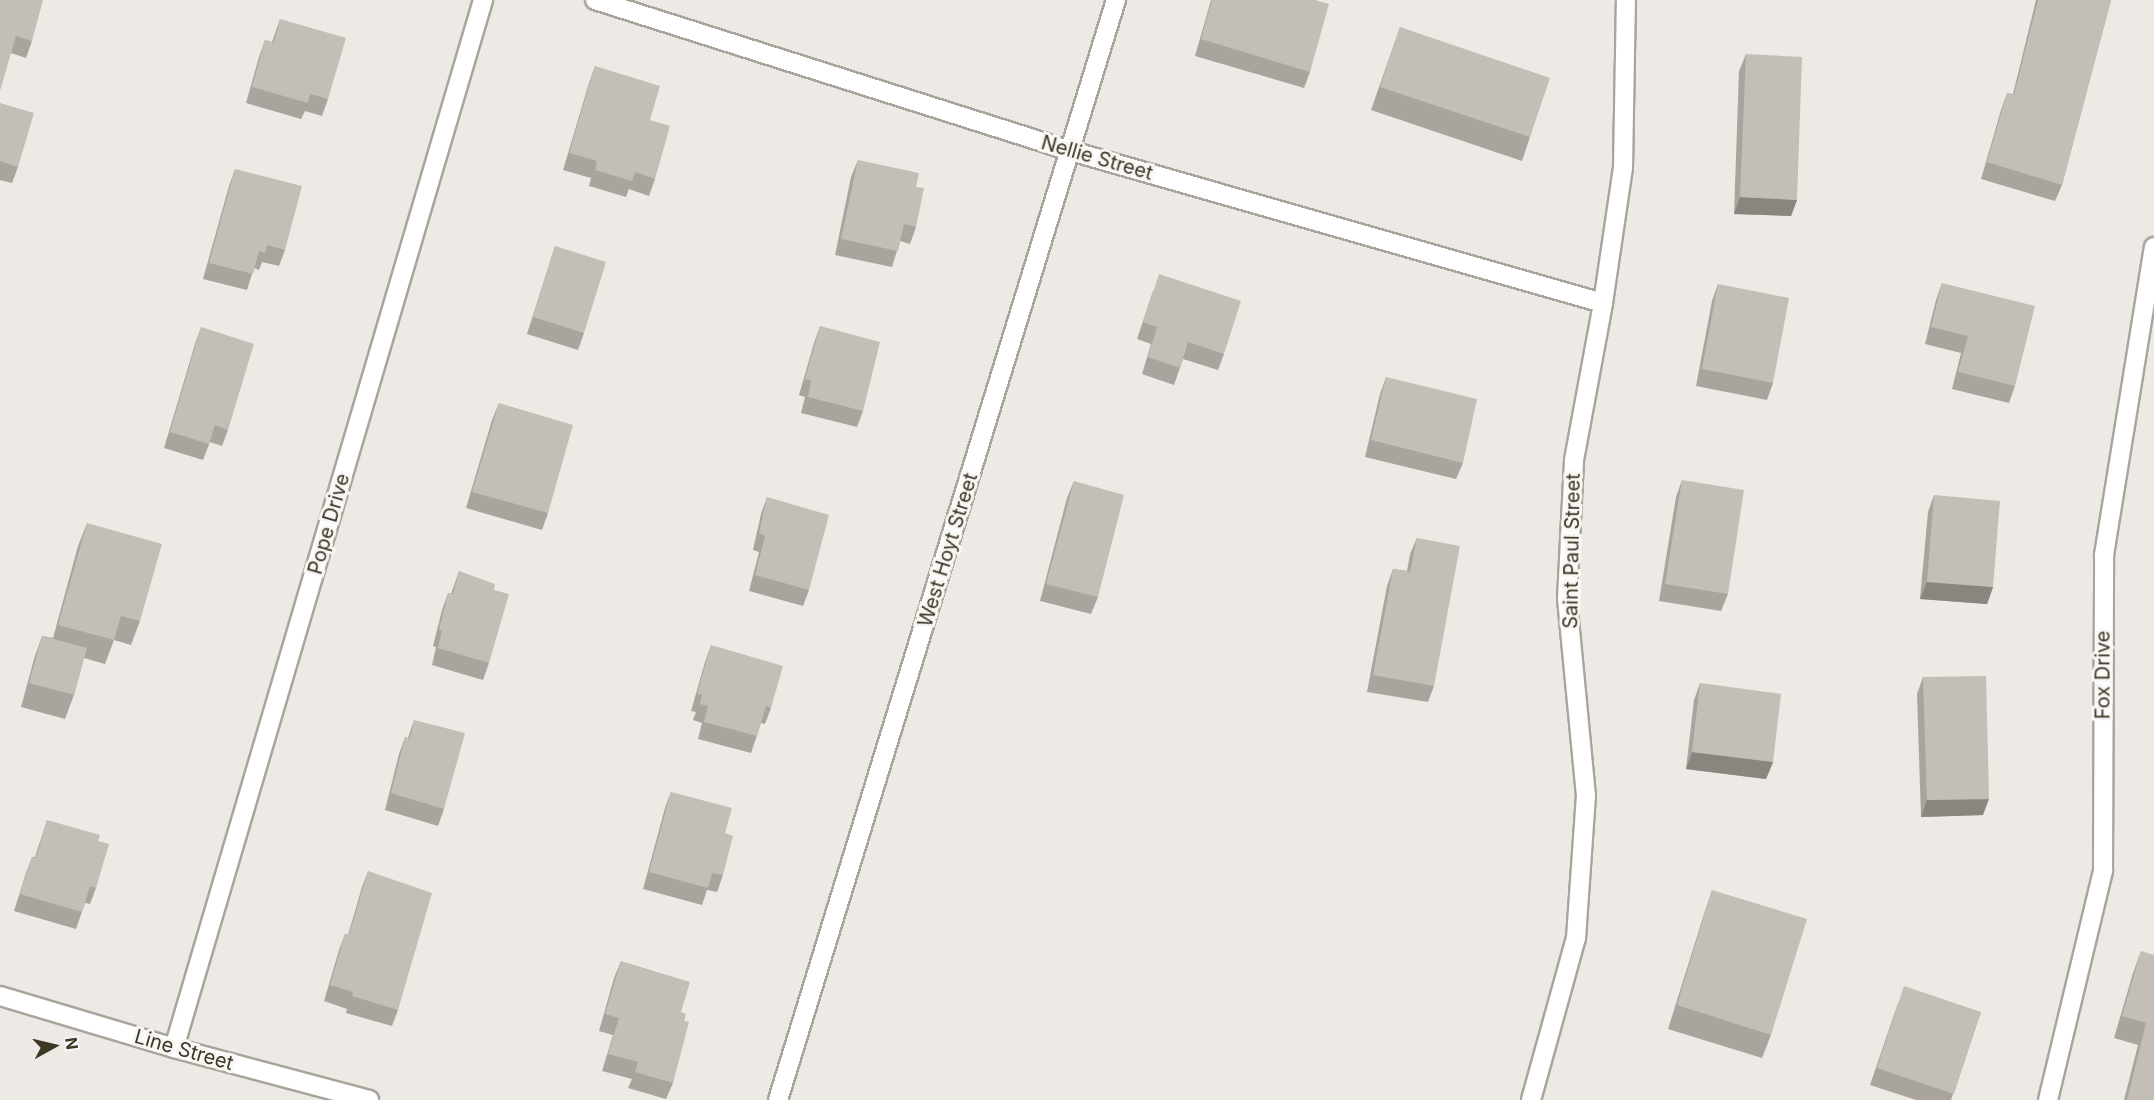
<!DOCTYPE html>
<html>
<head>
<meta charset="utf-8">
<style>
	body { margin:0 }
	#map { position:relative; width:2154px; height:1100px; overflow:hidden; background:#ede9e4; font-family:Inter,sans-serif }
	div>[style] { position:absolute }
	.roads { filter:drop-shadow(2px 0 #aaa59b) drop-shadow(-2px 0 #aaa59b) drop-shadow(0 2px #aaa59b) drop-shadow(0 -2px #aaa59b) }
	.minor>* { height:18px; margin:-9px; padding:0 9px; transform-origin:9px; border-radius:9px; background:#fff }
	.wall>* { inset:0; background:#a9a49d }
	.shaded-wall>* { inset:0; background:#89867f }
	.building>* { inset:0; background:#c4bfb6 }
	span { translate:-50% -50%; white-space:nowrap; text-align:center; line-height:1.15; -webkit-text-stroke:6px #f9f7f5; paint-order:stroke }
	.street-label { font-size:20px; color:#3d3724 }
	.north { position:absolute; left:24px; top:1016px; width:60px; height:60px; -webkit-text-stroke:4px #f9f7f5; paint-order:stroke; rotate:82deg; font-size:16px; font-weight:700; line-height:24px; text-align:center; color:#3d3724 }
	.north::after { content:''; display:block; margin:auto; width:21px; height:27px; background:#3d3724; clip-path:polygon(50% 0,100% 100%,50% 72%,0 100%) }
</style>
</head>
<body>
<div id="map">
	<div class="roads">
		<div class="minor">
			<div style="left:595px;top:0;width:499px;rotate:17.6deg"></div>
			<div style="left:1071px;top:151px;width:553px;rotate:15.95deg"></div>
			<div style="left:0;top:996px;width:182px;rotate:16.6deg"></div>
			<div style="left:174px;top:1048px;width:202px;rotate:14.9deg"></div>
			<div style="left:174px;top:1048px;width:1093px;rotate:-73.57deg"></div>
			<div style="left:778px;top:1100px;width:1151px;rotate:-72.92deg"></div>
			<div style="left:1531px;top:1100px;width:168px;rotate:-74.5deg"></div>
			<div style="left:1576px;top:938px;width:142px;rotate:-86deg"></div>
			<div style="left:1586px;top:796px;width:198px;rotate:-95.5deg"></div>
			<div style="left:1567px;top:599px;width:139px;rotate:-87.1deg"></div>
			<div style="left:1574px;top:460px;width:160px;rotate:-79.5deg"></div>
			<div style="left:1603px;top:303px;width:136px;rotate:-81.6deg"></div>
			<div style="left:1623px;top:168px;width:168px;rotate:-89deg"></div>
			<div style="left:2048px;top:1100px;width:236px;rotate:-76.5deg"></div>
			<div style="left:2103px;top:871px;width:316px;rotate:-89.8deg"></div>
			<div style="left:2104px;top:555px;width:312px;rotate:-80.8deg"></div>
		</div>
	</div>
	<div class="wall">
		<div style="clip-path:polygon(0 0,32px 41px,26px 58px,11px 53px)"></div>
		<div style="clip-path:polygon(1211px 0,1315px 0,1310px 72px,1304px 88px,1195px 56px)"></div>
		<div style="clip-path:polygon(2036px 0,2111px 0,2062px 185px,2055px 201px,1981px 179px,2001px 110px,2007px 93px,2013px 94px)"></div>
		<div style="clip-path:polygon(280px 19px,328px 99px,322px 116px,305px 111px,301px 119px,246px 103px,259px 57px,265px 40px,272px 42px)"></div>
		<div style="clip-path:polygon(1400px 27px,1530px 137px,1522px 161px,1371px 110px)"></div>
		<div style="clip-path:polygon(1746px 54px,1797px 200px,1791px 216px,1734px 214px,1739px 71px)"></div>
		<div style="clip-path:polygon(595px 66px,650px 120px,655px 179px,649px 196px,629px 189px,626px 197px,589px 186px,591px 178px,563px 170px,589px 83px)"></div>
		<div style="clip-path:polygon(0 103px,18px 167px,12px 183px,0 180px)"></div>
		<div style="clip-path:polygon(858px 160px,916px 187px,916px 227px,910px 244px,900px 241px,892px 267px,835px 255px,851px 177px)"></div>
		<div style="clip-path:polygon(235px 169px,285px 250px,279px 266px,262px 262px,259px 270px,254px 268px,247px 290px,203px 279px,229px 186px)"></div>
		<div style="clip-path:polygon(555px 246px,584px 333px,578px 350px,527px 334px)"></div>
		<div style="clip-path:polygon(1942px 283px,2015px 386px,2009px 403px,1952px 389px,1961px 353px,1925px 344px,1936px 300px)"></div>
		<div style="clip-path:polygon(1718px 284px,1773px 383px,1767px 400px,1696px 386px,1712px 301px)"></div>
		<div style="clip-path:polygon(1153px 291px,1224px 354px,1218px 370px,1183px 359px,1174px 385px,1142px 374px,1151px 344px,1137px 339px)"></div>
		<div style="clip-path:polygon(820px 326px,863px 411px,857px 427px,801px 413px,805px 397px,799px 395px,814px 343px)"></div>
		<div style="clip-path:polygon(201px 327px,228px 430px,222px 446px,210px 442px,203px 460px,164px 448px,195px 344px)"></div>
		<div style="clip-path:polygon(1386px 377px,1463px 463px,1456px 479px,1365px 457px,1380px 394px)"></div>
		<div style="clip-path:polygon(499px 403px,548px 513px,542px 530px,466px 508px,492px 420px)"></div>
		<div style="clip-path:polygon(1682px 480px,1728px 594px,1721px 611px,1659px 601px,1676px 497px)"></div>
		<div style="clip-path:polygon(1074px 481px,1098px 597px,1091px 614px,1040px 601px,1067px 498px)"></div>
		<div style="clip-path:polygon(1934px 495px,1993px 587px,1987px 604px,1920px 599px,1928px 512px)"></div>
		<div style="clip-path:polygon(767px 497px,809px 590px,803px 606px,749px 591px,759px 552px,753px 550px,761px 514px)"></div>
		<div style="clip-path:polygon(87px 523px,140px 621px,131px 645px,114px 640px,105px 664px,84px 658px,74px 695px,65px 719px,21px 707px,34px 659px,42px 636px,53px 638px,78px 546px)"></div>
		<div style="clip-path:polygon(1417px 538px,1434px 686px,1428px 702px,1367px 692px,1387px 586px,1393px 569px,1407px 571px,1410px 554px)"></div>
		<div style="clip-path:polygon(459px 571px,494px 590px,489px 663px,483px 680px,432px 665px,436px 647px,433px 646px,442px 610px,448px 593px,451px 594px)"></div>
		<div style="clip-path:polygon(711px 645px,771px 708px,765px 724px,761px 723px,751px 753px,698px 739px,702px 723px,693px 720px,696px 712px,691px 711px,705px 662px)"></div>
		<div style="clip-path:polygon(1923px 677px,1983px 815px,1921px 817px,1917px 694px)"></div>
		<div style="clip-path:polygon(1700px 683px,1773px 762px,1766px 779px,1686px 769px,1694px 700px)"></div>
		<div style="clip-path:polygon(414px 720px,444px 809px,438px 826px,385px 810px,399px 754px,405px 737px,408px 738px)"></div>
		<div style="clip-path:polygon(671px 792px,725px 833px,723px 875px,717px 892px,707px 890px,702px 905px,643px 889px,665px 808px)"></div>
		<div style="clip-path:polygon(47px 820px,96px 888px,90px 904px,85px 903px,76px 929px,14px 911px,26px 873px,32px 857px,35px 857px)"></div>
		<div style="clip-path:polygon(368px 871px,398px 1010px,392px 1026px,346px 1013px,347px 1009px,324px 1001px,339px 950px,345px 934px,348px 935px,362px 887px)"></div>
		<div style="clip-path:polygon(1712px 890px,1771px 1035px,1762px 1058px,1668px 1029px,1704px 914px)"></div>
		<div style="clip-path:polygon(2141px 951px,2154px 1100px,2124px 1100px,2138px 1045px,2114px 1038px,2133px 973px)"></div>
		<div style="clip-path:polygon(621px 961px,681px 1012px,684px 1021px,673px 1083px,666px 1099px,628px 1088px,632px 1079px,602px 1071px,613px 1035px,599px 1031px,614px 978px)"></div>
		<div style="clip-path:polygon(1898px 1003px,1981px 1012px,1951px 1100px,1916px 1100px,1870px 1085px)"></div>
	</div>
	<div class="shaded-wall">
		<div style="clip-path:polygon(1740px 197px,1797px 200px,1791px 216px,1734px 214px)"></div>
		<div style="clip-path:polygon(1927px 582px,1993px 587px,1987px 604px,1920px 599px)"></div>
		<div style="clip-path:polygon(1692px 752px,1773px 762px,1766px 779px,1686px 769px)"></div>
		<div style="clip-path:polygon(1989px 799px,1983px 815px,1921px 817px,1927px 800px)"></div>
	</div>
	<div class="building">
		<div style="clip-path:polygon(0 0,43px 0,32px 41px,16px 36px,0 91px)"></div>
		<div style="clip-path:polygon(1212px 0,1315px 0,1329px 4px,1310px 72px,1201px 39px)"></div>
		<div style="clip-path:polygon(2038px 0,2111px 0,2062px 185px,1987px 162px,2007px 93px,2014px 95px)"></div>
		<div style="clip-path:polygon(280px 19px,346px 38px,328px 99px,310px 94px,308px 103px,252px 87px,265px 40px,274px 43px)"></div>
		<div style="clip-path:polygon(1400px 27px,1550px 78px,1530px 137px,1380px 87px)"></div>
		<div style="clip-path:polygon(1746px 54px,1802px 57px,1797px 200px,1740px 197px)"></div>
		<div style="clip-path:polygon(595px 66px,660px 86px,650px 120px,670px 126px,655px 179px,635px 172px,632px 181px,595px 170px,597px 161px,569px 153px)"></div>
		<div style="clip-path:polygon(0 103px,34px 113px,18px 167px,0 161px)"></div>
		<div style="clip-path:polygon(858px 160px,919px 173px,916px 187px,924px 188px,916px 227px,904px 224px,898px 251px,841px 239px)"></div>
		<div style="clip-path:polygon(235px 169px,302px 186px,285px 250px,267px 245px,265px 253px,259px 251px,253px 274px,209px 263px)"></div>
		<div style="clip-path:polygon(555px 246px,606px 262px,584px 333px,533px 317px)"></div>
		<div style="clip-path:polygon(1159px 274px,1241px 301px,1224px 354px,1188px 342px,1180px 368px,1148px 357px,1157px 327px,1143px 322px)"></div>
		<div style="clip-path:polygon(1942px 283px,2035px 306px,2015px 386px,1958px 372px,1968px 336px,1931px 327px)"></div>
		<div style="clip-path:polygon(1718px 284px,1789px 298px,1773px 383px,1702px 369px)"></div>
		<div style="clip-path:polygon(820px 326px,880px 342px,863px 411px,808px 397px,811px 380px,805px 379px)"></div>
		<div style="clip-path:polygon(201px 327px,254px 344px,228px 430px,215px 425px,209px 444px,170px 432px)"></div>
		<div style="clip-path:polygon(1386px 377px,1477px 399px,1463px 463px,1371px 440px)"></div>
		<div style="clip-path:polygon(499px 403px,573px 425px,548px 513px,472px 492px)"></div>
		<div style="clip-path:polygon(1682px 480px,1744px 490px,1728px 594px,1665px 584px)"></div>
		<div style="clip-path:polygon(1074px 481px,1124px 495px,1098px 597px,1046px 584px)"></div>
		<div style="clip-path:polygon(1934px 495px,2000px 501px,1993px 587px,1927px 582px)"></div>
		<div style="clip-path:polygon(767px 497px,829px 515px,809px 590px,755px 575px,765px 536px,759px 533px)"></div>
		<div style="clip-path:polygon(87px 523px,162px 544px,140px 621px,121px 616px,114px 640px,58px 625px)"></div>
		<div style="clip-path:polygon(1417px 538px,1460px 546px,1434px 686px,1373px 675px,1393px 569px,1410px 572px)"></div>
		<div style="clip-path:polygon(459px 571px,495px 584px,494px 590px,509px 594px,489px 663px,438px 648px,442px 631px,439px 630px,448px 593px,453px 594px)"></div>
		<div style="clip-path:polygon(42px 636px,87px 648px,74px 695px,29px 683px)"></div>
		<div style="clip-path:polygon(711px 645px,783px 666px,771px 708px,766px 706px,757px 736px,704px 722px,708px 706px,700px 704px,702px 695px,697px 694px)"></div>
		<div style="clip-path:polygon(1986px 676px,1989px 799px,1927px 800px,1923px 677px)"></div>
		<div style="clip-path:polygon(1700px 683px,1781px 694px,1773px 762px,1692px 752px)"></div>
		<div style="clip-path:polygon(414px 720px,465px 733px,444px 809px,391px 793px,405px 737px,410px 739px)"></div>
		<div style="clip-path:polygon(671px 792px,732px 808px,725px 833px,733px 836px,723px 875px,712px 873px,708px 888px,649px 872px)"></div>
		<div style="clip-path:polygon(47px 820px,100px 835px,98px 841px,109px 844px,96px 888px,90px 886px,82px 912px,20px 894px,32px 857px,36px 858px)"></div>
		<div style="clip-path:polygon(368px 871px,432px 893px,398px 1010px,352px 996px,353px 992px,330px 985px,345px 934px,349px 935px)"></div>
		<div style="clip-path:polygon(1712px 890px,1807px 919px,1771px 1035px,1677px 1005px)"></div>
		<div style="clip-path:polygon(2141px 951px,2154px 955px,2154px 1100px,2127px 1100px,2146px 1023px,2122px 1016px)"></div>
		<div style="clip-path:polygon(621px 961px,690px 982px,681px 1012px,686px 1014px,684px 1021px,689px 1022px,673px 1083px,635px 1072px,638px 1062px,608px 1054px,619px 1018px,605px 1014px)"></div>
		<div style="clip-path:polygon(1904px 986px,1981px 1012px,1954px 1094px,1877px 1068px)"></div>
	</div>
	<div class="street-label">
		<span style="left:1097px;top:158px;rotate:16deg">Nellie Street</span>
		<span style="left:329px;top:524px;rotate:-74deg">Pope Drive</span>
		<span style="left:948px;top:550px;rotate:-73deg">West Hoyt Street</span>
		<span style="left:1572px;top:551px;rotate:-89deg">Saint Paul Street</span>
		<span style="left:2103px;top:675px;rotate:-90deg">Fox Drive</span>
		<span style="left:184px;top:1050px;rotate:16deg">Line Street</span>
	</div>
	<div class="north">N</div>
</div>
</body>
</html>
